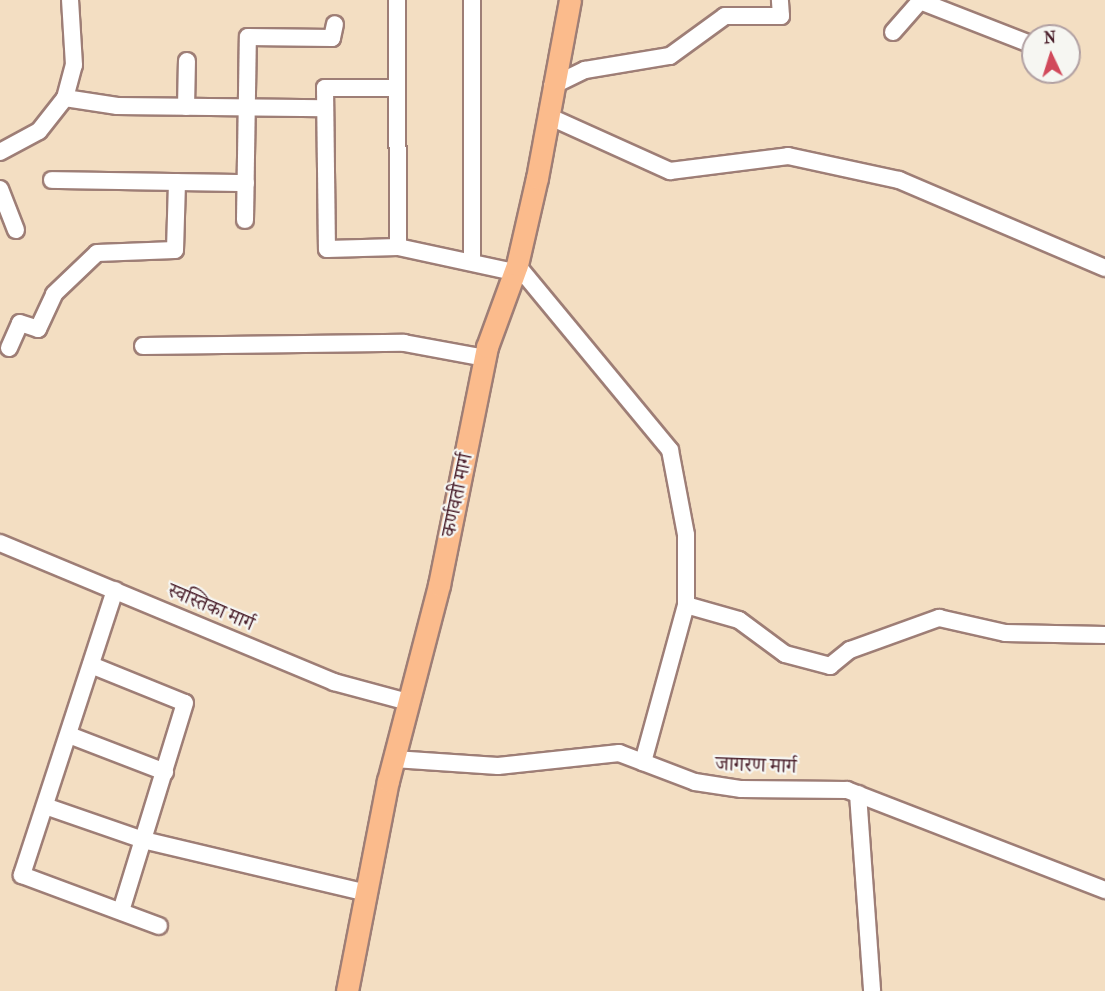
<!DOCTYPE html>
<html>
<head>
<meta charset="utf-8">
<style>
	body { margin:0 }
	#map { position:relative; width:1105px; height:991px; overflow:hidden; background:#f3dec2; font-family:"IM FELL French Canon","Noto Serif Devanagari",serif }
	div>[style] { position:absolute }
	.roads { filter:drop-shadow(2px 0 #9e7e76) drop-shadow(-2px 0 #9e7e76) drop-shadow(0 2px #9e7e76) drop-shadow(0 -2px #9e7e76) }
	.minor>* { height:16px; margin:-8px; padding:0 8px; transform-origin:8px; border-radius:8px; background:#fff }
	.major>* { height:21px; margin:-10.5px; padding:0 10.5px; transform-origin:10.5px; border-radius:10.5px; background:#fbbb8c }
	span { translate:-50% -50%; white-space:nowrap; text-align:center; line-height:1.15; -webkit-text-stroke:4.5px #f6f6f2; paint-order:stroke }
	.street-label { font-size:20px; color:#4a1f2b }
	.north { position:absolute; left:1021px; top:24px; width:60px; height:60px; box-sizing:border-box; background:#f6f6f2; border:2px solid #b1a0a2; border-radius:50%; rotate:356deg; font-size:16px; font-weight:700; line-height:24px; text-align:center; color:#4a1f2b }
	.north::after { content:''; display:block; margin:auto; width:21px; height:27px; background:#d1495b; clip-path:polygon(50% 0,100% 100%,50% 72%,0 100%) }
</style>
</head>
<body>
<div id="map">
	<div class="roads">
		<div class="minor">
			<div style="left:397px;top:0;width:247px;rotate:89.8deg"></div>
			<div style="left:472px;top:0;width:259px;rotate:90deg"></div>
			<div style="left:920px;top:1px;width:121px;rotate:21.3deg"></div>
			<div style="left:893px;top:32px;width:43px;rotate:-48.8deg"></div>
			<div style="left:552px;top:86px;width:37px;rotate:-26deg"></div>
			<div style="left:585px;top:70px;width:86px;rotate:-9.4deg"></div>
			<div style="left:670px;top:56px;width:68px;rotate:-36deg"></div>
			<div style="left:725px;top:16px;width:56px"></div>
			<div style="left:781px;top:16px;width:16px;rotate:-94deg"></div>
			<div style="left:397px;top:88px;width:72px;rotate:180deg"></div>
			<div style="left:325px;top:88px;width:161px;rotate:89.3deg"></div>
			<div style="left:327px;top:249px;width:71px;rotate:-1.6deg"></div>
			<div style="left:398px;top:247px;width:119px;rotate:12.2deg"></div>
			<div style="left:65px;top:98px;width:53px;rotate:8.7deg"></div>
			<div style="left:117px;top:106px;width:208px;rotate:0.6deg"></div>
			<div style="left:186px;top:107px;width:46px;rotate:-88.8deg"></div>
			<div style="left:548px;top:116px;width:134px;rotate:24.3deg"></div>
			<div style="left:670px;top:171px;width:119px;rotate:-7.2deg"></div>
			<div style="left:788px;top:156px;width:114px;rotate:12.2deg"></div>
			<div style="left:899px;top:180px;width:224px;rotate:23.1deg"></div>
			<div style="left:0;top:152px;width:44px;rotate:-28.3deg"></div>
			<div style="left:39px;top:131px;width:42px;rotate:-51.8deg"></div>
			<div style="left:65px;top:98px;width:34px;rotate:-75deg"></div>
			<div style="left:74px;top:65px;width:65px;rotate:-93.5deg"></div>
			<div style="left:52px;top:180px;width:194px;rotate:0.9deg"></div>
			<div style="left:0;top:189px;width:44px;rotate:68.7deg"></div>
			<div style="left:245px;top:220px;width:183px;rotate:-89.1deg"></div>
			<div style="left:248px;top:37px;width:84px;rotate:0.7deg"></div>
			<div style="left:332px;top:38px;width:14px;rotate:-78deg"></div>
			<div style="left:517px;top:265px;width:240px;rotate:50.4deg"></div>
			<div style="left:670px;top:450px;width:86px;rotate:79.3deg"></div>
			<div style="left:686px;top:535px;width:70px;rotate:90deg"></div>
			<div style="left:686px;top:605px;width:163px;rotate:105.3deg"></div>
			<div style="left:143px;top:346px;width:261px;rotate:-0.7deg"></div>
			<div style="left:404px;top:343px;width:82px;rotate:10.5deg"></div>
			<div style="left:9px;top:348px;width:27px;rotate:-66deg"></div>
			<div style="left:20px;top:323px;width:19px;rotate:18deg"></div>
			<div style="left:38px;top:329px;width:38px;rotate:-65deg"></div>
			<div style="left:54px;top:294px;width:59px;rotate:-43.6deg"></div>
			<div style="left:97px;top:253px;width:78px;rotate:-2.2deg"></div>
			<div style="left:175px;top:250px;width:68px;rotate:-88.3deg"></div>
			<div style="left:0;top:543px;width:362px;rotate:22.6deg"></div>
			<div style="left:334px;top:682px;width:77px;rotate:15.1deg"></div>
			<div style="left:115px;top:590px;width:300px;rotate:108.1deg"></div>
			<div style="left:22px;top:875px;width:146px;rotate:20.4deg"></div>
			<div style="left:686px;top:605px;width:55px;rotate:15.8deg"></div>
			<div style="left:739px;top:620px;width:57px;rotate:36.5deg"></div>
			<div style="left:785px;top:654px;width:47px;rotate:14.9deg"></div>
			<div style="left:830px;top:666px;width:26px;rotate:-39deg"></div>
			<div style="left:850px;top:650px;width:95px;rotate:-19.8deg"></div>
			<div style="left:939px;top:618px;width:68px;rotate:12.8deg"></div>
			<div style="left:1005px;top:633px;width:100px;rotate:1.1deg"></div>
			<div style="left:91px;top:665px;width:101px;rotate:22deg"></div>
			<div style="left:185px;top:703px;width:218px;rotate:107.1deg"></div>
			<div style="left:69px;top:735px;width:103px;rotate:21.1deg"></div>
			<div style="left:394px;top:759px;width:104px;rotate:3.9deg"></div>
			<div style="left:498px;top:766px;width:122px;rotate:-6.1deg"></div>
			<div style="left:619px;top:753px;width:81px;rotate:20.9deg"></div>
			<div style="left:695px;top:782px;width:47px;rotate:8.7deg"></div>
			<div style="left:741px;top:789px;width:106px;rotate:0.5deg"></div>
			<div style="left:847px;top:790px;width:277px;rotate:21.2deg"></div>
			<div style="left:858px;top:794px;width:197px;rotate:85.9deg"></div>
			<div style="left:45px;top:806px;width:104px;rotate:19.1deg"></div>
			<div style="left:143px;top:840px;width:230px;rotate:13.3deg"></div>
		</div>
		<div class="major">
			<div style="left:347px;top:991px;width:214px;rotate:-79deg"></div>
			<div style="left:388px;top:781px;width:203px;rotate:-75.4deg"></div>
			<div style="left:439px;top:585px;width:243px;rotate:-78.6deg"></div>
			<div style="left:487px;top:347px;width:87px;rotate:-69.9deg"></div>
			<div style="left:517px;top:265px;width:89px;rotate:-77.1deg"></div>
			<div style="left:537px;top:178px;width:181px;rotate:-79.5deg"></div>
		</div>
	</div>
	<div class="street-label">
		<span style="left:457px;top:495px;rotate:-78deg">कर्णवती मार्ग</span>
		<span style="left:211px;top:607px;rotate:23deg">स्वस्तिका मार्ग</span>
		<span style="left:756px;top:765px;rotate:2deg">जागरण मार्ग</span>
	</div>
	<div class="north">N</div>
</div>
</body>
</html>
